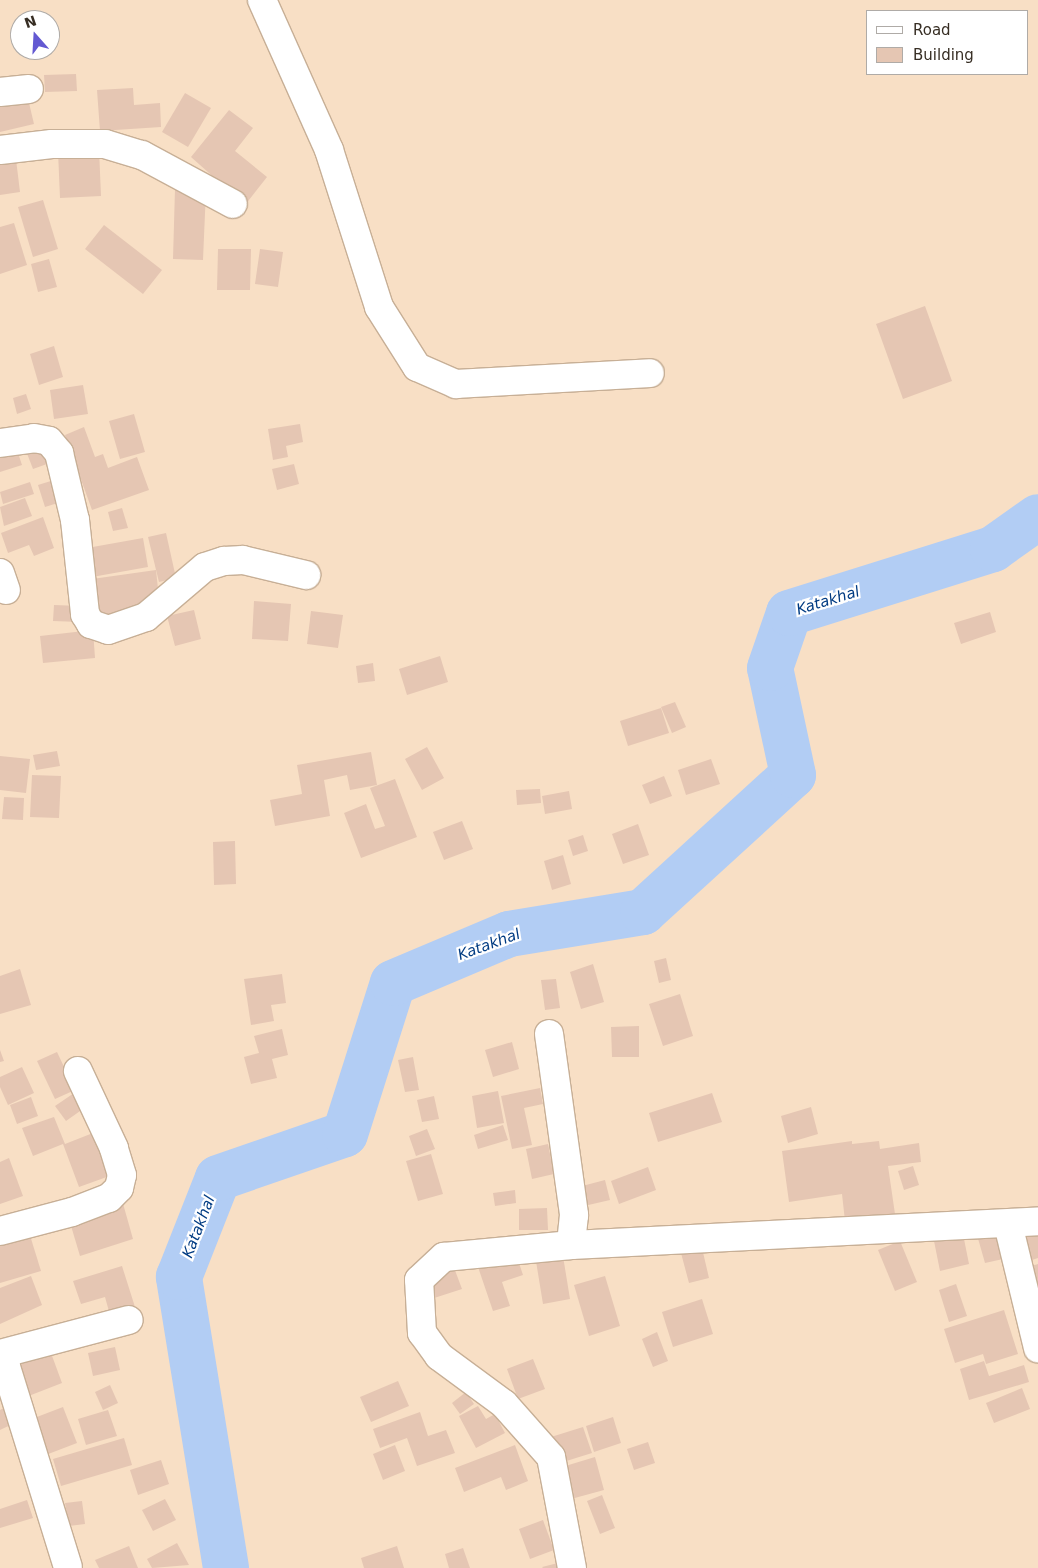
<!DOCTYPE html>
<html>
<head>
<meta charset="utf-8">
<style>
	body { margin:0 }
	#map { position:relative; width:1038px; height:1568px; overflow:hidden; background:#f8dfc5; font-family:"DejaVu Sans",sans-serif }
	div>[style] { position:absolute }
	.river>* { height:46px; margin:-23px; padding:0 23px; transform-origin:23px; border-radius:23px; background:#b2cdf4 }
	.building>* { inset:0; background:#e5c6b3 }
	.roads { filter:drop-shadow(1px 0 #c7af96) drop-shadow(-1px 0 #c7af96) drop-shadow(0 1px #c7af96) drop-shadow(0 -1px #c7af96) }
	.minor>* { height:28px; margin:-14px; padding:0 14px; transform-origin:14px; border-radius:14px; background:#fff }
	span { translate:-50% -50%; white-space:nowrap; text-align:center; line-height:1.15; -webkit-text-stroke:4.5px #fff; paint-order:stroke }
	.water-label { font-size:15px; color:#003b82; font-style:italic }
	.legend { position:absolute; left:866px; top:10px; width:162px; height:65px; box-sizing:border-box; background:#fff; border:1px solid #afaba7; margin:0; padding:6px 9px; list-style:none; font-size:15px; color:#372e24 }
	.legend li { display:flex; align-items:center; gap:10px; height:25px }
	.legend b { width:25px; border:1px solid #afaba7 }
	.north { position:absolute; left:10px; top:10px; width:50px; height:50px; box-sizing:border-box; background:#fff; border:1px solid #afaba7; border-radius:50%; rotate:341deg; font-size:14px; font-weight:700; line-height:20px; text-align:center; color:#372e24 }
	.north::after { content:''; display:block; margin:auto; width:18px; height:22px; background:#6359d2; clip-path:polygon(50% 0,100% 100%,50% 72%,0 100%) }
</style>
</head>
<body>
<div id="map">
	<div class="river">
		<div style="left:226px;top:1568px;width:295px;rotate:-99.2deg"></div>
		<div style="left:179px;top:1277px;width:106px;rotate:-68.5deg"></div>
		<div style="left:218px;top:1178px;width:134px;rotate:-19.1deg"></div>
		<div style="left:345px;top:1134px;width:158px;rotate:-72.4deg"></div>
		<div style="left:393px;top:983px;width:126px;rotate:-22.9deg"></div>
		<div style="left:509px;top:934px;width:136px;rotate:-9.3deg"></div>
		<div style="left:643px;top:912px;width:203px;rotate:-42.4deg"></div>
		<div style="left:793px;top:775px;width:109px;rotate:-102.1deg"></div>
		<div style="left:770px;top:668px;width:58px;rotate:-70.9deg"></div>
		<div style="left:789px;top:613px;width:214px;rotate:-17.4deg"></div>
		<div style="left:993px;top:549px;width:55px;rotate:-35.4deg"></div>
	</div>
	<div class="building">
		<div style="clip-path:polygon(76px 74px,77px 91px,45px 92px,44px 75px)"></div>
		<div style="clip-path:polygon(25px 86px,34px 124px,0 132px,0 93px)"></div>
		<div style="clip-path:polygon(133px 88px,134px 105px,160px 103px,161px 127px,100px 131px,97px 90px)"></div>
		<div style="clip-path:polygon(185px 93px,211px 108px,188px 147px,162px 132px)"></div>
		<div style="clip-path:polygon(229px 110px,253px 128px,235px 151px,267px 177px,245px 205px,191px 157px)"></div>
		<div style="clip-path:polygon(99px 149px,101px 196px,60px 198px,58px 151px)"></div>
		<div style="clip-path:polygon(15px 151px,20px 192px,0 195px,0 153px)"></div>
		<div style="clip-path:polygon(175px 189px,206px 190px,203px 260px,173px 259px)"></div>
		<div style="clip-path:polygon(43px 200px,58px 249px,33px 257px,18px 207px)"></div>
		<div style="clip-path:polygon(14px 223px,27px 265px,0 274px,0 227px)"></div>
		<div style="clip-path:polygon(104px 225px,162px 270px,143px 294px,85px 249px)"></div>
		<div style="clip-path:polygon(218px 249px,251px 249px,250px 290px,217px 290px)"></div>
		<div style="clip-path:polygon(260px 249px,283px 252px,278px 287px,255px 284px)"></div>
		<div style="clip-path:polygon(49px 259px,57px 287px,38px 292px,31px 264px)"></div>
		<div style="clip-path:polygon(925px 306px,952px 381px,903px 399px,876px 324px)"></div>
		<div style="clip-path:polygon(54px 346px,63px 377px,39px 385px,30px 354px)"></div>
		<div style="clip-path:polygon(83px 385px,88px 414px,54px 419px,50px 390px)"></div>
		<div style="clip-path:polygon(26px 394px,31px 409px,17px 414px,13px 398px)"></div>
		<div style="clip-path:polygon(134px 414px,145px 452px,120px 459px,109px 421px)"></div>
		<div style="clip-path:polygon(300px 424px,303px 442px,286px 446px,288px 457px,273px 460px,268px 429px)"></div>
		<div style="clip-path:polygon(84px 427px,95px 457px,103px 454px,108px 468px,137px 457px,149px 490px,92px 510px,65px 435px)"></div>
		<div style="clip-path:polygon(13px 438px,22px 465px,0 472px,0 442px)"></div>
		<div style="clip-path:polygon(21px 438px,58px 460px,33px 469px)"></div>
		<div style="clip-path:polygon(294px 464px,299px 484px,277px 490px,272px 469px)"></div>
		<div style="clip-path:polygon(54px 480px,61px 502px,45px 507px,38px 485px)"></div>
		<div style="clip-path:polygon(30px 482px,34px 494px,3px 504px,0 492px)"></div>
		<div style="clip-path:polygon(25px 498px,32px 516px,4px 526px,0 507px)"></div>
		<div style="clip-path:polygon(122px 508px,128px 528px,113px 531px,108px 512px)"></div>
		<div style="clip-path:polygon(43px 517px,54px 548px,34px 556px,29px 545px,8px 553px,1px 533px)"></div>
		<div style="clip-path:polygon(166px 533px,176px 578px,159px 582px,148px 537px)"></div>
		<div style="clip-path:polygon(143px 538px,148px 567px,92px 577px,87px 548px)"></div>
		<div style="clip-path:polygon(156px 570px,160px 608px,90px 618px,85px 580px)"></div>
		<div style="clip-path:polygon(254px 601px,291px 604px,288px 641px,252px 639px)"></div>
		<div style="clip-path:polygon(54px 605px,80px 606px,80px 622px,53px 621px)"></div>
		<div style="clip-path:polygon(194px 610px,201px 639px,175px 646px,167px 616px)"></div>
		<div style="clip-path:polygon(311px 611px,343px 615px,338px 648px,307px 644px)"></div>
		<div style="clip-path:polygon(990px 612px,996px 632px,961px 644px,954px 623px)"></div>
		<div style="clip-path:polygon(93px 630px,95px 658px,43px 663px,40px 636px)"></div>
		<div style="clip-path:polygon(440px 656px,448px 682px,407px 695px,399px 669px)"></div>
		<div style="clip-path:polygon(373px 663px,375px 681px,358px 683px,356px 666px)"></div>
		<div style="clip-path:polygon(675px 702px,686px 727px,672px 733px,661px 707px)"></div>
		<div style="clip-path:polygon(661px 708px,669px 733px,628px 746px,620px 721px)"></div>
		<div style="clip-path:polygon(427px 747px,444px 778px,422px 790px,405px 759px)"></div>
		<div style="clip-path:polygon(57px 751px,60px 766px,36px 770px,33px 755px)"></div>
		<div style="clip-path:polygon(371px 752px,377px 785px,350px 790px,347px 775px,324px 780px,330px 816px,275px 826px,270px 800px,302px 794px,297px 765px)"></div>
		<div style="clip-path:polygon(0 756px,30px 759px,26px 793px,0 790px)"></div>
		<div style="clip-path:polygon(711px 759px,720px 784px,686px 795px,678px 770px)"></div>
		<div style="clip-path:polygon(32px 775px,61px 776px,59px 818px,30px 817px)"></div>
		<div style="clip-path:polygon(664px 776px,672px 796px,650px 804px,642px 785px)"></div>
		<div style="clip-path:polygon(395px 779px,417px 837px,361px 858px,344px 813px,366px 804px,375px 829px,385px 826px,370px 788px)"></div>
		<div style="clip-path:polygon(540px 789px,541px 803px,517px 805px,516px 790px)"></div>
		<div style="clip-path:polygon(569px 791px,572px 809px,545px 814px,542px 796px)"></div>
		<div style="clip-path:polygon(4px 797px,24px 798px,23px 820px,2px 819px)"></div>
		<div style="clip-path:polygon(462px 821px,473px 849px,444px 860px,433px 832px)"></div>
		<div style="clip-path:polygon(638px 824px,649px 855px,623px 864px,612px 834px)"></div>
		<div style="clip-path:polygon(583px 835px,588px 851px,573px 856px,568px 840px)"></div>
		<div style="clip-path:polygon(235px 841px,236px 884px,214px 885px,213px 842px)"></div>
		<div style="clip-path:polygon(563px 855px,571px 884px,552px 890px,544px 861px)"></div>
		<div style="clip-path:polygon(666px 958px,671px 980px,659px 983px,654px 961px)"></div>
		<div style="clip-path:polygon(593px 964px,604px 1002px,581px 1009px,570px 972px)"></div>
		<div style="clip-path:polygon(20px 969px,31px 1005px,0 1014px,0 976px)"></div>
		<div style="clip-path:polygon(282px 974px,286px 1003px,271px 1005px,274px 1021px,251px 1025px,244px 979px)"></div>
		<div style="clip-path:polygon(556px 979px,560px 1008px,545px 1010px,541px 980px)"></div>
		<div style="clip-path:polygon(680px 994px,693px 1036px,663px 1046px,649px 1004px)"></div>
		<div style="clip-path:polygon(639px 1026px,639px 1057px,612px 1057px,611px 1027px)"></div>
		<div style="clip-path:polygon(282px 1029px,288px 1055px,272px 1059px,277px 1078px,251px 1084px,244px 1057px,259px 1053px,254px 1036px)"></div>
		<div style="clip-path:polygon(512px 1042px,519px 1069px,493px 1077px,485px 1050px)"></div>
		<div style="clip-path:polygon(0 1050px,4px 1061px,0 1062px)"></div>
		<div style="clip-path:polygon(57px 1052px,75px 1090px,55px 1099px,37px 1061px)"></div>
		<div style="clip-path:polygon(413px 1057px,419px 1090px,405px 1092px,398px 1060px)"></div>
		<div style="clip-path:polygon(22px 1067px,34px 1093px,8px 1105px,0 1087px,0 1077px)"></div>
		<div style="clip-path:polygon(540px 1088px,543px 1104px,524px 1108px,532px 1145px,512px 1149px,501px 1096px)"></div>
		<div style="clip-path:polygon(80px 1089px,90px 1104px,66px 1121px,55px 1106px)"></div>
		<div style="clip-path:polygon(498px 1091px,504px 1123px,477px 1128px,472px 1096px)"></div>
		<div style="clip-path:polygon(712px 1093px,722px 1122px,658px 1142px,649px 1113px)"></div>
		<div style="clip-path:polygon(434px 1096px,439px 1119px,422px 1122px,417px 1100px)"></div>
		<div style="clip-path:polygon(31px 1097px,38px 1116px,17px 1124px,10px 1105px)"></div>
		<div style="clip-path:polygon(811px 1107px,818px 1134px,788px 1143px,781px 1116px)"></div>
		<div style="clip-path:polygon(54px 1117px,65px 1144px,98px 1131px,115px 1174px,79px 1187px,63px 1144px,33px 1156px,22px 1128px)"></div>
		<div style="clip-path:polygon(503px 1125px,508px 1140px,478px 1149px,474px 1135px)"></div>
		<div style="clip-path:polygon(427px 1129px,435px 1149px,416px 1156px,409px 1136px)"></div>
		<div style="clip-path:polygon(852px 1141px,852px 1144px,879px 1141px,880px 1149px,919px 1143px,921px 1162px,888px 1166px,895px 1214px,845px 1221px,842px 1194px,789px 1202px,782px 1151px)"></div>
		<div style="clip-path:polygon(548px 1144px,554px 1174px,532px 1179px,526px 1149px)"></div>
		<div style="clip-path:polygon(431px 1154px,443px 1194px,418px 1201px,406px 1161px)"></div>
		<div style="clip-path:polygon(9px 1158px,23px 1196px,0 1204px,0 1162px)"></div>
		<div style="clip-path:polygon(913px 1166px,919px 1185px,904px 1190px,898px 1171px)"></div>
		<div style="clip-path:polygon(648px 1167px,656px 1190px,619px 1204px,611px 1181px)"></div>
		<div style="clip-path:polygon(605px 1180px,610px 1200px,571px 1209px,567px 1190px)"></div>
		<div style="clip-path:polygon(515px 1190px,516px 1203px,495px 1206px,493px 1193px)"></div>
		<div style="clip-path:polygon(120px 1193px,133px 1239px,80px 1256px,66px 1209px)"></div>
		<div style="clip-path:polygon(547px 1208px,548px 1230px,519px 1230px,519px 1209px)"></div>
		<div style="clip-path:polygon(24px 1216px,41px 1271px,0 1283px,0 1223px)"></div>
		<div style="clip-path:polygon(1038px 1225px,1038px 1258px,1029px 1261px,1020px 1230px)"></div>
		<div style="clip-path:polygon(1005px 1228px,1012px 1257px,985px 1263px,977px 1235px)"></div>
		<div style="clip-path:polygon(962px 1229px,969px 1264px,940px 1271px,933px 1236px)"></div>
		<div style="clip-path:polygon(900px 1241px,917px 1282px,895px 1291px,878px 1250px)"></div>
		<div style="clip-path:polygon(702px 1248px,709px 1278px,689px 1283px,681px 1253px)"></div>
		<div style="clip-path:polygon(562px 1250px,570px 1299px,543px 1304px,535px 1255px)"></div>
		<div style="clip-path:polygon(516px 1254px,523px 1275px,502px 1282px,510px 1306px,493px 1311px,478px 1267px)"></div>
		<div style="clip-path:polygon(1038px 1264px,1038px 1298px,1028px 1267px)"></div>
		<div style="clip-path:polygon(453px 1265px,462px 1289px,428px 1300px,420px 1276px)"></div>
		<div style="clip-path:polygon(122px 1266px,135px 1307px,110px 1315px,105px 1297px,81px 1304px,73px 1281px)"></div>
		<div style="clip-path:polygon(31px 1276px,42px 1305px,0 1324px,0 1288px)"></div>
		<div style="clip-path:polygon(605px 1276px,620px 1326px,589px 1336px,574px 1285px)"></div>
		<div style="clip-path:polygon(956px 1284px,967px 1316px,949px 1322px,939px 1290px)"></div>
		<div style="clip-path:polygon(702px 1299px,713px 1334px,673px 1347px,662px 1312px)"></div>
		<div style="clip-path:polygon(1004px 1310px,1018px 1354px,986px 1364px,983px 1354px,955px 1363px,944px 1329px)"></div>
		<div style="clip-path:polygon(657px 1332px,668px 1361px,653px 1367px,642px 1339px)"></div>
		<div style="clip-path:polygon(115px 1347px,120px 1370px,93px 1376px,88px 1353px)"></div>
		<div style="clip-path:polygon(51px 1353px,62px 1383px,26px 1397px,15px 1366px)"></div>
		<div style="clip-path:polygon(533px 1359px,545px 1389px,518px 1399px,507px 1369px)"></div>
		<div style="clip-path:polygon(984px 1361px,989px 1376px,1024px 1365px,1029px 1382px,969px 1400px,960px 1369px)"></div>
		<div style="clip-path:polygon(398px 1381px,409px 1406px,371px 1422px,360px 1397px)"></div>
		<div style="clip-path:polygon(110px 1385px,118px 1403px,103px 1410px,95px 1392px)"></div>
		<div style="clip-path:polygon(1022px 1388px,1030px 1409px,994px 1423px,986px 1403px)"></div>
		<div style="clip-path:polygon(466px 1392px,474px 1404px,460px 1414px,452px 1403px)"></div>
		<div style="clip-path:polygon(16px 1401px,25px 1418px,0 1430px,0 1410px)"></div>
		<div style="clip-path:polygon(478px 1406px,486px 1419px,495px 1414px,505px 1433px,476px 1448px,459px 1416px)"></div>
		<div style="clip-path:polygon(63px 1407px,77px 1443px,43px 1456px,29px 1420px)"></div>
		<div style="clip-path:polygon(108px 1410px,117px 1436px,86px 1445px,78px 1419px)"></div>
		<div style="clip-path:polygon(420px 1412px,428px 1436px,446px 1430px,455px 1453px,417px 1466px,407px 1438px,380px 1448px,373px 1429px)"></div>
		<div style="clip-path:polygon(613px 1417px,621px 1443px,594px 1452px,586px 1426px)"></div>
		<div style="clip-path:polygon(583px 1427px,592px 1453px,560px 1463px,551px 1437px)"></div>
		<div style="clip-path:polygon(124px 1438px,132px 1465px,61px 1486px,53px 1459px)"></div>
		<div style="clip-path:polygon(648px 1442px,655px 1463px,634px 1470px,627px 1449px)"></div>
		<div style="clip-path:polygon(395px 1445px,405px 1471px,383px 1480px,373px 1454px)"></div>
		<div style="clip-path:polygon(515px 1445px,528px 1481px,506px 1490px,501px 1477px,464px 1492px,455px 1468px)"></div>
		<div style="clip-path:polygon(595px 1457px,604px 1490px,571px 1499px,562px 1467px)"></div>
		<div style="clip-path:polygon(161px 1460px,169px 1484px,138px 1495px,130px 1470px)"></div>
		<div style="clip-path:polygon(602px 1495px,615px 1528px,600px 1534px,587px 1501px)"></div>
		<div style="clip-path:polygon(165px 1499px,176px 1520px,153px 1531px,142px 1510px)"></div>
		<div style="clip-path:polygon(27px 1500px,33px 1518px,0 1528px,0 1509px)"></div>
		<div style="clip-path:polygon(82px 1501px,85px 1524px,69px 1526px,65px 1503px)"></div>
		<div style="clip-path:polygon(543px 1520px,554px 1550px,530px 1559px,519px 1529px)"></div>
		<div style="clip-path:polygon(177px 1543px,189px 1565px,152px 1568px,147px 1559px)"></div>
		<div style="clip-path:polygon(129px 1546px,138px 1568px,99px 1568px,95px 1560px)"></div>
		<div style="clip-path:polygon(397px 1546px,404px 1568px,364px 1568px,361px 1558px)"></div>
		<div style="clip-path:polygon(463px 1548px,470px 1568px,449px 1568px,445px 1554px)"></div>
		<div style="clip-path:polygon(558px 1563px,559px 1568px,543px 1568px,542px 1567px)"></div>
	</div>
	<div class="roads">
		<div class="minor">
			<div style="left:262px;top:0;width:164px;rotate:65.9deg"></div>
			<div style="left:329px;top:150px;width:165px;rotate:72.3deg"></div>
			<div style="left:379px;top:307px;width:71px;rotate:57.7deg"></div>
			<div style="left:417px;top:367px;width:43px;rotate:23.6deg"></div>
			<div style="left:456px;top:384px;width:194px;rotate:-3.2deg"></div>
			<div style="left:0;top:92px;width:29px;rotate:-6deg"></div>
			<div style="left:0;top:150px;width:52px;rotate:-6.6deg"></div>
			<div style="left:52px;top:144px;width:53px"></div>
			<div style="left:105px;top:144px;width:39px;rotate:17deg"></div>
			<div style="left:142px;top:155px;width:103px;rotate:28.3deg"></div>
			<div style="left:0;top:443px;width:34px;rotate:-8deg"></div>
			<div style="left:34px;top:438px;width:15px;rotate:11deg"></div>
			<div style="left:49px;top:441px;width:16px;rotate:50deg"></div>
			<div style="left:59px;top:453px;width:69px;rotate:76.6deg"></div>
			<div style="left:75px;top:520px;width:95px;rotate:83.9deg"></div>
			<div style="left:85px;top:614px;width:12px;rotate:59deg"></div>
			<div style="left:91px;top:624px;width:18px;rotate:19deg"></div>
			<div style="left:108px;top:630px;width:40px;rotate:-18.9deg"></div>
			<div style="left:146px;top:617px;width:77px;rotate:-40.3deg"></div>
			<div style="left:205px;top:567px;width:20px;rotate:-18deg"></div>
			<div style="left:224px;top:561px;width:19px;rotate:-3deg"></div>
			<div style="left:243px;top:560px;width:65px;rotate:13.4deg"></div>
			<div style="left:0;top:573px;width:18px;rotate:71deg"></div>
			<div style="left:549px;top:1034px;width:183px;rotate:82.1deg"></div>
			<div style="left:574px;top:1215px;width:30px;rotate:96deg"></div>
			<div style="left:1008px;top:1224px;width:128px;rotate:76.4deg"></div>
			<div style="left:0;top:1231px;width:74px;rotate:-14.8deg"></div>
			<div style="left:72px;top:1212px;width:40px;rotate:-21deg"></div>
			<div style="left:109px;top:1198px;width:14px;rotate:-45deg"></div>
			<div style="left:119px;top:1188px;width:13px;rotate:-77deg"></div>
			<div style="left:122px;top:1175px;width:28px;rotate:-107deg"></div>
			<div style="left:114px;top:1148px;width:85px;rotate:-115.1deg"></div>
			<div style="left:0;top:1354px;width:133px;rotate:-14.8deg"></div>
			<div style="left:0;top:1359px;width:10px;rotate:53deg"></div>
			<div style="left:6px;top:1367px;width:209px;rotate:72.8deg"></div>
			<div style="left:572px;top:1568px;width:113px;rotate:-100.7deg"></div>
			<div style="left:551px;top:1457px;width:71px;rotate:-131.6deg"></div>
			<div style="left:504px;top:1404px;width:81px;rotate:-143.6deg"></div>
			<div style="left:439px;top:1356px;width:29px;rotate:-126deg"></div>
			<div style="left:422px;top:1333px;width:53px;rotate:-93.2deg"></div>
			<div style="left:419px;top:1280px;width:34px;rotate:-43deg"></div>
			<div style="left:444px;top:1257px;width:128px;rotate:-5.4deg"></div>
			<div style="left:571px;top:1245px;width:468px;rotate:-2.9deg"></div>
		</div>
	</div>
	<div class="water-label">
		<span style="left:828px;top:601px;rotate:-17deg">Katakhal</span>
		<span style="left:489px;top:945px;rotate:-20deg">Katakhal</span>
		<span style="left:199px;top:1227px;rotate:-69deg">Katakhal</span>
	</div>
	<ul class="legend">
	<li><b style="height:6px;background:#fff"></b>Road</li>
	<li><b style="height:14px;background:#e5c6b3"></b>Building</li>
	</ul>
	<div class="north">N</div>
</div>
</body>
</html>
